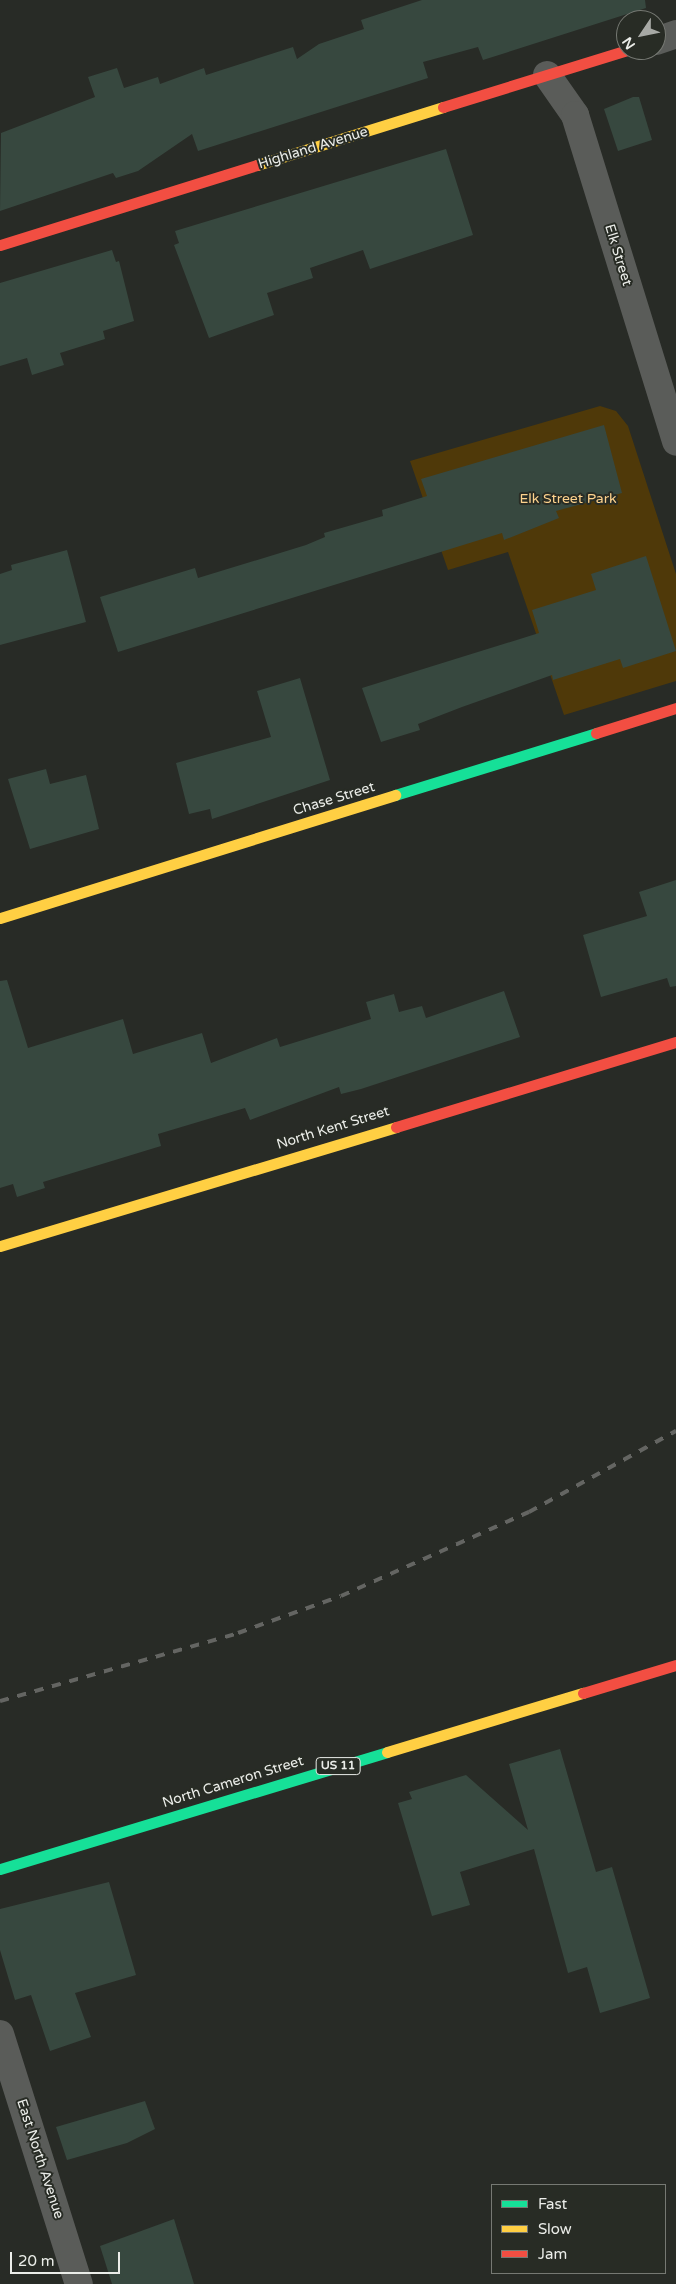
<!DOCTYPE html>
<html>
<head>
<meta charset="utf-8">
<style>
	body { margin:0 }
	#map { position:relative; width:676px; height:2284px; overflow:hidden; background:#282b26; font-family:"Varela Round",sans-serif }
	div>[style] { position:absolute }
	.green>* { inset:0; background:#4f3909 }
	.building>* { inset:0; background:#37483f }
	.street>* { height:28px; margin:-14px; padding:0 14px; transform-origin:14px; border-radius:14px; background:#5a5c59 }
	.fast>* { height:11px; margin:-5.5px; padding:0 5.5px; transform-origin:5.5px; border-radius:5.5px; background:#16e098 }
	.slow>* { height:11px; margin:-5.5px; padding:0 5.5px; transform-origin:5.5px; border-radius:5.5px; background:#ffcf43 }
	.jam>* { height:11px; margin:-5.5px; padding:0 5.5px; transform-origin:5.5px; border-radius:5.5px; background:#f24e42 }
	.rail>* { height:4px; margin-top:-2px; transform-origin:0; background:repeating-linear-gradient(90deg,#646562 0 9px,transparent 0 18px) }
	span { translate:-50% -50%; white-space:nowrap; text-align:center; line-height:1.15; -webkit-text-stroke:4px #282c25; paint-order:stroke }
	.shield-label span { padding:1px 4px; background:#282c25; border:1px solid; border-radius:4px; -webkit-text-stroke-width:0 }
	.shield-label { font-size:12px; color:#ebede9; font-weight:700 }
	.street-label { font-size:14px; color:#ebede9 }
	.park-label { font-size:14px; color:#fdd28d }
	.legend { position:absolute; left:491px; top:2184px; width:175px; height:90px; box-sizing:border-box; background:#282c25; border:1px solid #767973; margin:0; padding:6px 9px; list-style:none; font-size:15px; color:#ebede9 }
	.legend li { display:flex; align-items:center; gap:10px; height:25px }
	.legend b { width:25px; border:1px solid #767973 }
	.north { position:absolute; left:616px; top:10px; width:50px; height:50px; box-sizing:border-box; background:#282c25; border:1px solid #767973; border-radius:50%; rotate:236deg; font-size:14px; font-weight:700; line-height:20px; text-align:center; color:#ebede9 }
	.north::after { content:''; display:block; margin:auto; width:18px; height:22px; background:#a7a9a5; clip-path:polygon(50% 0,100% 100%,50% 72%,0 100%) }
	.scale { position:absolute; left:10px; top:2252px; width:110px; height:22px; box-sizing:border-box; border:2px solid #ebede9; border-top:0; padding-left:6px; font-size:15px; line-height:18px; white-space:nowrap; color:#ebede9; -webkit-text-stroke:4px #282c25; paint-order:stroke }
</style>
</head>
<body>
<div id="map">
	<div class="green">
		<div style="clip-path:polygon(600px 406px,616px 411px,628px 426px,676px 574px,676px 681px,564px 715px,508px 552px,448px 570px,410px 461px)"></div>
	</div>
	<div class="building">
		<div style="clip-path:polygon(422px 0,645px 0,646px 8px,483px 60px,478px 47px,423px 62px,428px 78px,198px 151px,192px 134px,138px 171px,116px 178px,113px 173px,0 211px,1px 133px,95px 97px,88px 77px,117px 68px,124px 88px,158px 77px,160px 84px,204px 68px,206px 75px,293px 47px,297px 59px,319px 44px,364px 29px,361px 20px)"></div>
		<div style="clip-path:polygon(633px 97px,639px 97px,652px 140px,618px 151px,604px 109px)"></div>
		<div style="clip-path:polygon(446px 149px,473px 235px,370px 269px,363px 250px,310px 268px,313px 278px,267px 293px,274px 315px,209px 338px,174px 245px,179px 243px,175px 231px)"></div>
		<div style="clip-path:polygon(112px 250px,116px 262px,119px 261px,134px 321px,103px 331px,105px 339px,60px 353px,64px 365px,32px 375px,27px 358px,0 366px,0 283px)"></div>
		<div style="clip-path:polygon(604px 425px,622px 493px,556px 511px,559px 518px,504px 540px,502px 533px,118px 652px,100px 597px,195px 568px,198px 578px,306px 545px,325px 537px,324px 533px,383px 516px,382px 510px,427px 496px,421px 479px)"></div>
		<div style="clip-path:polygon(67px 550px,86px 622px,0 645px,0 574px,12px 570px,11px 565px)"></div>
		<div style="clip-path:polygon(646px 556px,676px 651px,623px 668px,620px 659px,553px 680px,552px 675px,462px 707px,418px 724px,420px 730px,381px 742px,362px 688px,539px 633px,532px 610px,596px 590px,591px 574px)"></div>
		<div style="clip-path:polygon(300px 678px,330px 780px,212px 819px,210px 809px,189px 814px,176px 763px,271px 737px,257px 691px)"></div>
		<div style="clip-path:polygon(46px 769px,50px 784px,86px 775px,99px 829px,30px 849px,8px 779px)"></div>
		<div style="clip-path:polygon(676px 880px,676px 986px,670px 987px,667px 978px,601px 997px,583px 935px,647px 916px,639px 892px)"></div>
		<div style="clip-path:polygon(7px 980px,28px 1048px,123px 1019px,133px 1054px,202px 1033px,211px 1063px,277px 1038px,280px 1047px,371px 1019px,366px 1002px,394px 994px,399px 1012px,422px 1006px,426px 1018px,504px 991px,520px 1037px,361px 1089px,341px 1094px,339px 1087px,250px 1120px,245px 1108px,158px 1134px,161px 1146px,43px 1182px,45px 1188px,17px 1197px,13px 1184px,0 1188px,0 981px)"></div>
		<div style="clip-path:polygon(560px 1749px,596px 1872px,612px 1867px,650px 1998px,600px 2013px,587px 1967px,568px 1973px,534px 1849px,460px 1872px,470px 1905px,432px 1916px,398px 1803px,412px 1799px,409px 1792px,466px 1775px,528px 1830px,509px 1764px)"></div>
		<div style="clip-path:polygon(109px 1882px,136px 1975px,75px 1993px,91px 2037px,50px 2051px,31px 1995px,15px 2000px,0 1950px,0 1909px)"></div>
		<div style="clip-path:polygon(145px 2101px,155px 2129px,127px 2143px,67px 2160px,56px 2127px)"></div>
		<div style="clip-path:polygon(174px 2219px,194px 2284px,112px 2284px,100px 2246px)"></div>
	</div>
	<div class="street">
		<div style="left:656px;top:41px;width:21px;rotate:-19deg"></div>
		<div style="left:547px;top:75px;width:49px;rotate:55deg"></div>
		<div style="left:575px;top:115px;width:342px;rotate:72.8deg"></div>
		<div style="left:0;top:2034px;width:262px;rotate:72.5deg"></div>
	</div>
	<div class="fast">
		<div style="left:395px;top:795px;width:210px;rotate:-17.1deg"></div>
		<div style="left:0;top:1869px;width:404px;rotate:-16.8deg"></div>
	</div>
	<div class="slow">
		<div style="left:257px;top:165px;width:195px;rotate:-17.3deg"></div>
		<div style="left:0;top:918px;width:414px;rotate:-17.3deg"></div>
		<div style="left:0;top:1246px;width:413px;rotate:-16.7deg"></div>
		<div style="left:387px;top:1752px;width:205px;rotate:-16.8deg"></div>
	</div>
	<div class="jam">
		<div style="left:443px;top:107px;width:193px;rotate:-17.2deg"></div>
		<div style="left:0;top:245px;width:269px;rotate:-17.3deg"></div>
		<div style="left:596px;top:733px;width:84px;rotate:-17.4deg"></div>
		<div style="left:396px;top:1127px;width:293px;rotate:-16.9deg"></div>
		<div style="left:583px;top:1693px;width:97px;rotate:-16.8deg"></div>
	</div>
	<div class="rail">
		<div style="left:0;top:1701px;width:248px;rotate:-15.9deg"></div>
		<div style="left:238px;top:1633px;width:109px;rotate:-19.8deg"></div>
		<div style="left:341px;top:1596px;width:206px;rotate:-24.1deg"></div>
		<div style="left:529px;top:1512px;width:168px;rotate:-28.9deg"></div>
	</div>
	<div class="shield-label">
		<span style="left:338px;top:1766px">US 11</span>
	</div>
	<div class="street-label">
		<span style="left:313px;top:148px;rotate:-17deg">Highland Avenue</span>
		<span style="left:618px;top:255px;rotate:73deg">Elk Street</span>
		<span style="left:334px;top:799px;rotate:-17deg">Chase Street</span>
		<span style="left:333px;top:1128px;rotate:-17deg">North Kent Street</span>
		<span style="left:233px;top:1782px;rotate:-17deg">North Cameron Street</span>
		<span style="left:40px;top:2159px;rotate:72deg">East North Avenue</span>
	</div>
	<div class="park-label">
		<span style="left:568px;top:499px">Elk Street Park</span>
	</div>
	<ul class="legend">
	<li><b style="height:6px;background:#16e098"></b>Fast</li>
	<li><b style="height:6px;background:#ffcf43"></b>Slow</li>
	<li><b style="height:6px;background:#f24e42"></b>Jam</li>
	</ul>
	<div class="north">N</div>
	<div class="scale">20 m</div>
</div>
</body>
</html>
